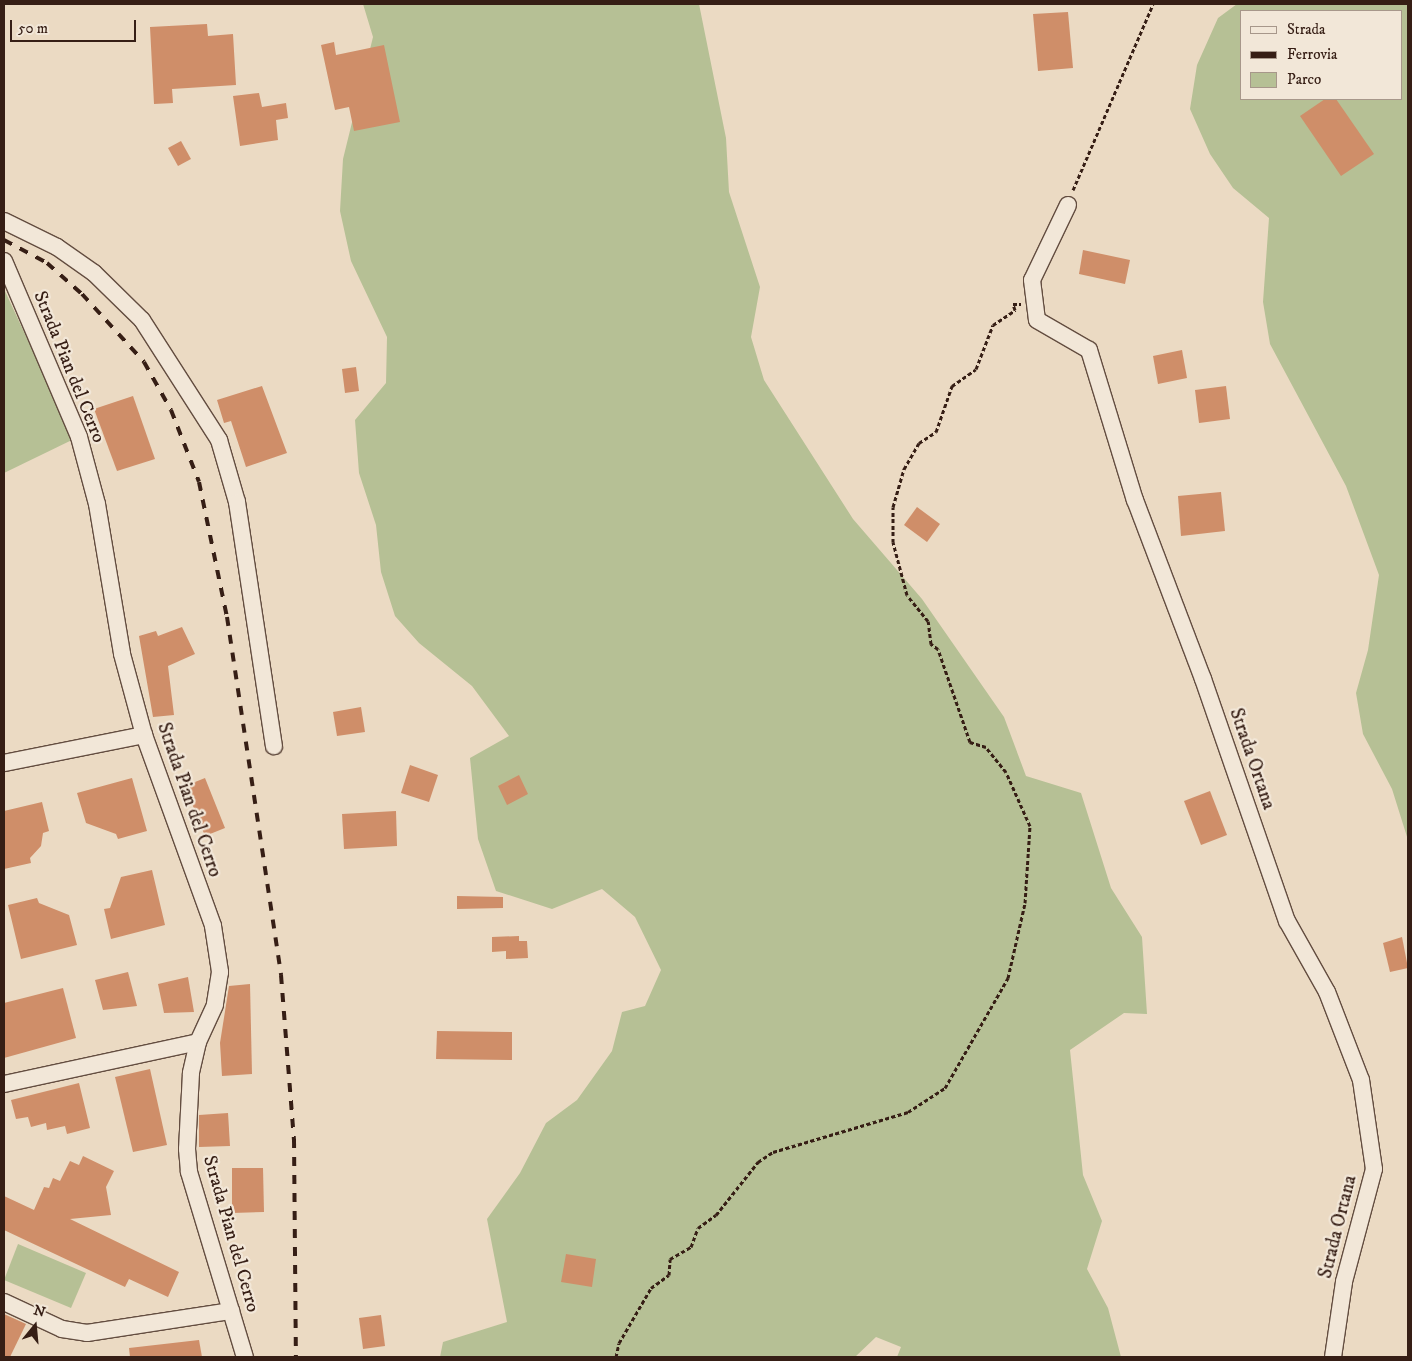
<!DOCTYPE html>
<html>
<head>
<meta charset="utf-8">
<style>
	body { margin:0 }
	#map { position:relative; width:1412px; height:1361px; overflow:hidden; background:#ebdac3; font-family:"IM FELL DW Pica",serif }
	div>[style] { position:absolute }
	.green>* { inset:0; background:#b6c095 }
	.building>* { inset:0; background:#cf8e69 }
	.path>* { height:3px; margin-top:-1.5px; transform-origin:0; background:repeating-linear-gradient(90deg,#361e15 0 4px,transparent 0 6.5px) }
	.roads { filter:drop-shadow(1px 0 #634d40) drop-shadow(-1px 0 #634d40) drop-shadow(0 1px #634d40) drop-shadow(0 -1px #634d40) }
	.minor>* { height:16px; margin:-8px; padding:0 8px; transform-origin:8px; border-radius:8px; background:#f2e7d8 }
	.rail>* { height:4px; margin-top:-2px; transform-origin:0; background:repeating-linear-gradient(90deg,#361e15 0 9px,transparent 0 18px) }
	span { translate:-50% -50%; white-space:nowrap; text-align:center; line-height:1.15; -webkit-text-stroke:4.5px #f2e7d8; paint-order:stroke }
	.street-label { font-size:19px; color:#361e15 }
	.frame { position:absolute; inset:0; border:5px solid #361e15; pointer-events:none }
	.legend { position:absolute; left:1240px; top:10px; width:162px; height:90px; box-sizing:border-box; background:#f2e7d8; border:1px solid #a7978a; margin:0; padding:6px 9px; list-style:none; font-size:15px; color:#361e15 }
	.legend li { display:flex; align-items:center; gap:10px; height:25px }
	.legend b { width:25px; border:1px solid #a7978a }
	.north { position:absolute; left:10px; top:1301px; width:50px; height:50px; -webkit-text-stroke:4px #f2e7d8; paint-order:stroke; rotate:17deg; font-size:14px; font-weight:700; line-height:20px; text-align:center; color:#361e15 }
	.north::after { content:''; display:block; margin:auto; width:18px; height:22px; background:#361e15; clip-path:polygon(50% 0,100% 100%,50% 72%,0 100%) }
	.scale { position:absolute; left:10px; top:20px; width:126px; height:22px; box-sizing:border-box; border:2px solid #361e15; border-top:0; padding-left:6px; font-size:15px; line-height:18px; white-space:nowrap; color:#361e15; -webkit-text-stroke:4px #f2e7d8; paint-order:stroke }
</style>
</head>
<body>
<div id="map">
	<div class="green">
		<div style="clip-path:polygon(363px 4px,699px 4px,726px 138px,729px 192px,760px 287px,751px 337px,764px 380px,853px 519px,922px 599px,1004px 717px,1026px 776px,1081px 793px,1111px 888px,1142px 937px,1147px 1014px,1124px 1013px,1070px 1050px,1083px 1175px,1102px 1221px,1087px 1269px,1108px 1308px,1121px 1357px,897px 1357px,901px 1347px,876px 1337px,855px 1357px,440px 1357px,443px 1342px,507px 1322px,487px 1219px,520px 1173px,546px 1123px,577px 1100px,612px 1051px,622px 1012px,645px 1006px,661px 970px,635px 917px,602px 889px,552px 909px,496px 891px,478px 839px,470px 758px,509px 736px,472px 686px,419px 643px,395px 616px,381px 572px,376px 525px,359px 473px,355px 420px,386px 383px,387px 337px,351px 261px,340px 211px,343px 159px,373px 37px)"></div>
		<div style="clip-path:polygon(evenodd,1237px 4px,1408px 4px,1408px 840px,1392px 789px,1363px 734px,1356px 693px,1368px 650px,1379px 575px,1346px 486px,1270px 344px,1263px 302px,1269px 218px,1233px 188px,1210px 154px,1190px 109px,1197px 65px,1218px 18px,1237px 4px,1241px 11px,1401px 11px,1401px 99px,1241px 99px,1241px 11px)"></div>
		<div style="clip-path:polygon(4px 289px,74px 439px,4px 473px)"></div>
		<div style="clip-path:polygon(18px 1244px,86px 1273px,71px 1308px,4px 1280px)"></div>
	</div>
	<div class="building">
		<div style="clip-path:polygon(1068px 12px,1073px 68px,1038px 71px,1033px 14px)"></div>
		<div style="clip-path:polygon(207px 24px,208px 36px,233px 34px,236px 85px,172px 89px,173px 103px,154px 104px,150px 27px)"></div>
		<div style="clip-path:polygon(334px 42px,336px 55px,384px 45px,400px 122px,354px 131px,349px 107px,335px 110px,321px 45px)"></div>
		<div style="clip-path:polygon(259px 93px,262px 107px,286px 103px,288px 118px,276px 120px,278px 140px,240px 146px,233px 96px)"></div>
		<div style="clip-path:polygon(1325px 99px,1336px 99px,1374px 154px,1341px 176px,1300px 116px)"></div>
		<div style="clip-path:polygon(181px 141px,191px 159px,178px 166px,168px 148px)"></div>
		<div style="clip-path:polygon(1083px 250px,1130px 260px,1125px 284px,1079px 274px)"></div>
		<div style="clip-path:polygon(1182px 350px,1187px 378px,1158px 384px,1153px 356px)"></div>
		<div style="clip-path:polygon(356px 367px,359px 391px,345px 393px,342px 369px)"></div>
		<div style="clip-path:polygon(262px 386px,287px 453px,246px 467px,231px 421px,224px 423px,217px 400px)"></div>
		<div style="clip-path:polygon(1226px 386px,1230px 419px,1199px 423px,1195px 390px)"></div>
		<div style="clip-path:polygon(133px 396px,155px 459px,117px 471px,94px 409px)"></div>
		<div style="clip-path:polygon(1221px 492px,1225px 531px,1181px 536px,1178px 496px)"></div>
		<div style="clip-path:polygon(917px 507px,940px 524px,927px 542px,904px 525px)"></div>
		<div style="clip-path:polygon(182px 627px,195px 654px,168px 666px,174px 715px,153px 717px,139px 636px,156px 631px,158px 636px)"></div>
		<div style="clip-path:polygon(361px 707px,365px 732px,337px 736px,333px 712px)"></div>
		<div style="clip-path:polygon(410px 765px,438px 775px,429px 802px,401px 793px)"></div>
		<div style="clip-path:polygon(519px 775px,528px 794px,507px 805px,498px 786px)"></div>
		<div style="clip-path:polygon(132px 778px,147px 831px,118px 839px,116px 834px,86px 823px,77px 793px)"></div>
		<div style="clip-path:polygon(205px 778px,225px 828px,205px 836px,185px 786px)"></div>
		<div style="clip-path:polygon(1210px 791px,1227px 835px,1201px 845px,1184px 801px)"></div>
		<div style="clip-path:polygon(42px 802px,49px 831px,43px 833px,41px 846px,30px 858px,31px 863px,4px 869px,4px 811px)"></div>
		<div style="clip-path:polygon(396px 811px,397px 846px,344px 849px,342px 814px)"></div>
		<div style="clip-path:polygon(152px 870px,165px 925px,111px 939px,104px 909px,110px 908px,121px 877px)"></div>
		<div style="clip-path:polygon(457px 896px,503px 897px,503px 908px,457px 909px)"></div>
		<div style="clip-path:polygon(37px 898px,39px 903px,69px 915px,77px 945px,21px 959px,8px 905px)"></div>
		<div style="clip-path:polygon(519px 936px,519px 941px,527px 941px,528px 958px,506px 959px,506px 951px,492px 952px,492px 937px)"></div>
		<div style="clip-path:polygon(1402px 937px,1408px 968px,1390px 972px,1383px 943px)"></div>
		<div style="clip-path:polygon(128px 972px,137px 1006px,103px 1010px,95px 980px)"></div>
		<div style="clip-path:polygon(188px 977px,194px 1012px,164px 1013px,158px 984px)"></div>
		<div style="clip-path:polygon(250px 984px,252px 1074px,222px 1076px,220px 1043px,229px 986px)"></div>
		<div style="clip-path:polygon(63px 988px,76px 1038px,4px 1058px,4px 1003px)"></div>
		<div style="clip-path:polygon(437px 1031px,512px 1032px,512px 1060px,436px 1059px)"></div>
		<div style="clip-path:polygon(150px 1069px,167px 1145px,133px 1152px,115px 1077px)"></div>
		<div style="clip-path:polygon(79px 1083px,90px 1128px,67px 1134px,65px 1126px,47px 1130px,46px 1123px,31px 1127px,28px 1117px,16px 1119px,11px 1100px)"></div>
		<div style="clip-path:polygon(228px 1113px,230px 1146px,199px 1147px,199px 1115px)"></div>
		<div style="clip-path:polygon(83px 1156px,114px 1171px,106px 1187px,111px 1215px,70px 1219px,179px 1272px,168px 1297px,129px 1279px,125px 1287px,4px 1230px,4px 1196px,34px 1210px,44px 1187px,49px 1188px,53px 1178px,60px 1181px,70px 1161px,79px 1165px)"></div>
		<div style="clip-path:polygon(232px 1168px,263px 1168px,264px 1212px,232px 1213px)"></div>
		<div style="clip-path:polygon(566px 1254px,596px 1259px,592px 1287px,561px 1282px)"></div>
		<div style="clip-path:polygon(4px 1314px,26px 1324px,10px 1357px,4px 1357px)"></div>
		<div style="clip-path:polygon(381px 1315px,385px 1346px,363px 1349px,359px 1318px)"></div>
		<div style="clip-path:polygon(199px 1340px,202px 1357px,130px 1357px,129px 1348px)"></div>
	</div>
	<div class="path">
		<div style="left:1073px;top:190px;width:202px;rotate:-66.7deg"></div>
		<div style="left:616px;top:1357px;width:14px;rotate:-78deg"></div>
		<div style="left:619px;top:1343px;width:64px;rotate:-59.8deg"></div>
		<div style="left:651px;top:1288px;width:22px;rotate:-36deg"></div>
		<div style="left:669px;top:1275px;width:16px;rotate:-86deg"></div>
		<div style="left:670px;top:1259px;width:24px;rotate:-30deg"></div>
		<div style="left:691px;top:1247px;width:20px;rotate:-70deg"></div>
		<div style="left:698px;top:1228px;width:22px;rotate:-36deg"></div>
		<div style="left:716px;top:1215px;width:68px;rotate:-51.6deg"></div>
		<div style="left:758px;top:1162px;width:18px;rotate:-34deg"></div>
		<div style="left:773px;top:1152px;width:141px;rotate:-16.5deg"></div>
		<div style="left:908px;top:1112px;width:44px;rotate:-33deg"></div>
		<div style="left:945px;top:1088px;width:127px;rotate:-60.2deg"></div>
		<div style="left:1008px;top:978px;width:77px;rotate:-77.2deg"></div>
		<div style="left:1025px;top:903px;width:77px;rotate:-86.3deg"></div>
		<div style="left:1030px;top:826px;width:59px;rotate:-114deg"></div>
		<div style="left:1006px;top:772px;width:32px;rotate:-129deg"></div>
		<div style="left:986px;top:747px;width:17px;rotate:-163deg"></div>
		<div style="left:970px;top:742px;width:98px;rotate:-109deg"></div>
		<div style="left:938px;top:649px;width:9px;rotate:-144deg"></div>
		<div style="left:931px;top:644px;width:23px;rotate:-97deg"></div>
		<div style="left:928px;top:621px;width:33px;rotate:-129deg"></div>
		<div style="left:907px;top:595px;width:55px;rotate:-104.8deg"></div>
		<div style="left:893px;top:542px;width:35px;rotate:-90deg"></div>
		<div style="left:893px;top:507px;width:40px;rotate:-74deg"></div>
		<div style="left:904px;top:469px;width:30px;rotate:-60deg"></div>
		<div style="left:919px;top:443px;width:20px;rotate:-33deg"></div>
		<div style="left:936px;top:432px;width:49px;rotate:-70.8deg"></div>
		<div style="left:952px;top:386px;width:29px;rotate:-35deg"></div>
		<div style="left:976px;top:369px;width:47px;rotate:-68.9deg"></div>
		<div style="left:993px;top:325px;width:27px;rotate:-34deg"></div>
		<div style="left:1015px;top:310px;width:6px;rotate:-108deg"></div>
		<div style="left:1013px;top:304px;width:8px"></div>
	</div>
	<div class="roads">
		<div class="minor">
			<div style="left:1068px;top:205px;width:83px;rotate:115.6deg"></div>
			<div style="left:1032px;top:280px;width:40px;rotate:82.9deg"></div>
			<div style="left:1037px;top:320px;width:60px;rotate:30deg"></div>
			<div style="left:1089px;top:350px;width:157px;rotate:73deg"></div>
			<div style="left:1135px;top:500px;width:191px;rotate:69.2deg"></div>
			<div style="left:1203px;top:679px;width:256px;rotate:70.9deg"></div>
			<div style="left:1287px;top:921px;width:81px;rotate:60.6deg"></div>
			<div style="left:1327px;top:992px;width:94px;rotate:68.9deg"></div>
			<div style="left:1361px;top:1080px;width:90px;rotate:81.7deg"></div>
			<div style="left:1374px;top:1169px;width:117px;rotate:104.9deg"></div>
			<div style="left:1344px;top:1282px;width:76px;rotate:98.3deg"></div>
			<div style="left:4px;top:221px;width:59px;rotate:26.1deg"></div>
			<div style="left:57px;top:247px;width:45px;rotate:35.1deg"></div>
			<div style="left:94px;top:273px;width:67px;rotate:44.4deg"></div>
			<div style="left:142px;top:320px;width:143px;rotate:57.3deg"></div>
			<div style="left:219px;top:440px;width:65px;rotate:73.8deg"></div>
			<div style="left:237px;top:502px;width:247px;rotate:81.4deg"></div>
			<div style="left:4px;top:261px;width:191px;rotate:66.9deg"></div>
			<div style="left:79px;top:437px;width:69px;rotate:75deg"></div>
			<div style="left:97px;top:504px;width:152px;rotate:80.5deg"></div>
			<div style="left:122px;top:654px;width:84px;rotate:74.8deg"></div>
			<div style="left:144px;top:735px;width:203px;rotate:70.1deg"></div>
			<div style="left:213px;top:926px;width:47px;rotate:81.3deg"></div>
			<div style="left:220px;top:972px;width:33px;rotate:99deg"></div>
			<div style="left:215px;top:1005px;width:41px;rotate:114.7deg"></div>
			<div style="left:198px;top:1042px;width:32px;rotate:103deg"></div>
			<div style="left:191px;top:1073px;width:76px;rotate:93deg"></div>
			<div style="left:187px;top:1149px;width:23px;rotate:85deg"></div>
			<div style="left:189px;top:1172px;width:193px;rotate:73.2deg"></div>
			<div style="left:4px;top:763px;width:143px;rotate:-11.3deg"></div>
			<div style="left:4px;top:1084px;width:198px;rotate:-12.2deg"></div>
			<div style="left:4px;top:1302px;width:64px;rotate:25deg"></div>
			<div style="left:62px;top:1329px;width:25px;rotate:9deg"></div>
			<div style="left:87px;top:1333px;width:146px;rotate:-8.7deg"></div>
		</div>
	</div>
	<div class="rail">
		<div style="left:4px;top:240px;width:49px;rotate:28.1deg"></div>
		<div style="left:47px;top:263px;width:47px;rotate:41.5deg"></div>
		<div style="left:82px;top:294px;width:92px;rotate:47.6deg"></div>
		<div style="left:144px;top:362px;width:55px;rotate:60.6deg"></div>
		<div style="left:171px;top:410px;width:77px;rotate:68.7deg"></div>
		<div style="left:199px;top:482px;width:138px;rotate:78.3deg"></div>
		<div style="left:227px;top:617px;width:362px;rotate:81.4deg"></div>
		<div style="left:281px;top:975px;width:165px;rotate:85.5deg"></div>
		<div style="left:294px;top:1139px;width:218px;rotate:89.5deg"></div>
	</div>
	<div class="street-label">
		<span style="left:69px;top:367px;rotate:68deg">Strada Pian del Cerro</span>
		<span style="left:1252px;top:759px;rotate:71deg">Strada Ortana</span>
		<span style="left:189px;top:800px;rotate:71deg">Strada Pian del Cerro</span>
		<span style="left:1338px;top:1227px;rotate:-76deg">Strada Ortana</span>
		<span style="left:231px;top:1234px;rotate:74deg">Strada Pian del Cerro</span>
	</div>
	<div class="frame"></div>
	<ul class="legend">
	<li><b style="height:6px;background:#f2e7d8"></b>Strada</li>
	<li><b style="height:6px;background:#361e15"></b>Ferrovia</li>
	<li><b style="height:14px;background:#b6c095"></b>Parco</li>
	</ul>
	<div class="north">N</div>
	<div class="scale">50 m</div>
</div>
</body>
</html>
